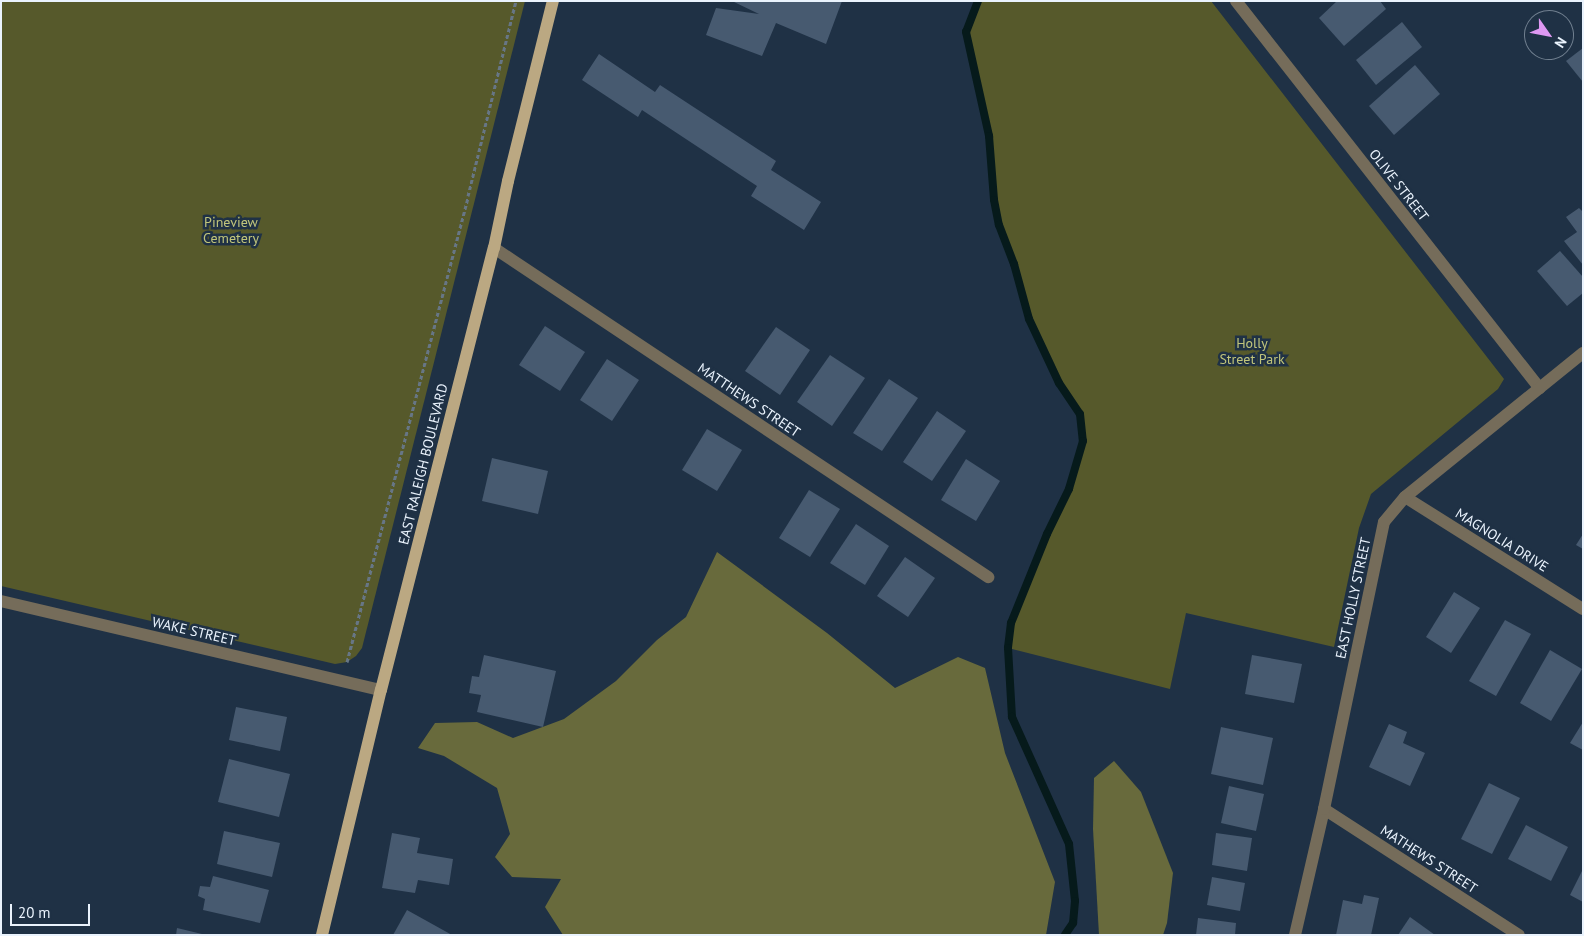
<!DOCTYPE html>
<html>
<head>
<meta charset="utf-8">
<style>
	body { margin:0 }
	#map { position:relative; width:1584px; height:936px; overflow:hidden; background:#1f3145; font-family:"PT Sans",sans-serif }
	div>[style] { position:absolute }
	.green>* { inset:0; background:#56592b }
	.forest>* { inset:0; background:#686a3c }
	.stream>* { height:8px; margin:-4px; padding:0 4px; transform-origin:4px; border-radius:4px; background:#061a1b }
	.building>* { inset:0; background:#475a70 }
	.path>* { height:3px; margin-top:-1.5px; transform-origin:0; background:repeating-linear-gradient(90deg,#677686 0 4px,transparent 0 6.5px) }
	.street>* { height:12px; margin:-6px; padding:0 6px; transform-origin:6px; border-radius:6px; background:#756c5a }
	.primary>* { height:12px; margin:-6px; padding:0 6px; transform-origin:6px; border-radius:6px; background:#bba882 }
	span { translate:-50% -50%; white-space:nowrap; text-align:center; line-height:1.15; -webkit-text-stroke:5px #1f3145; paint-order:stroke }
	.street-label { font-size:14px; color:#eaf3fd }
	.park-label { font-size:14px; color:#c1c57b }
	.frame { position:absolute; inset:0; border:2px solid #eaf3fd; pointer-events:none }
	.north { position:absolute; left:1524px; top:10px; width:50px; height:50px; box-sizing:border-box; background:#1f3145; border:1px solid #707f8f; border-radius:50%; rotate:123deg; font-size:14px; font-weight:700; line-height:20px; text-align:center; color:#eaf3fd }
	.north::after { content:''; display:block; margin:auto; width:18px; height:22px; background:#de98f2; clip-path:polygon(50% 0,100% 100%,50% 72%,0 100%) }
	.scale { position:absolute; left:10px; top:904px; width:80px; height:22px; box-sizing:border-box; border:2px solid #eaf3fd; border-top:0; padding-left:6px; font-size:15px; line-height:18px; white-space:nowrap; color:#eaf3fd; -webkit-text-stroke:4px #1f3145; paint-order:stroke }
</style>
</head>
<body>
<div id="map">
	<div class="green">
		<div style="clip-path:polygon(1px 1px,525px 1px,362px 648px,356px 656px,347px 662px,335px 664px,1px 586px)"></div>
		<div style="clip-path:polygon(978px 1px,1211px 1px,1504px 379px,1498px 389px,1371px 494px,1359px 528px,1334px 647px,1186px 613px,1170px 689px,1008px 648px,1011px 623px,1047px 534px,1069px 489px,1083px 441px,1080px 414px,1059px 383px,1029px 319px,1014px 264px,999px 225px,994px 200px,989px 135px,966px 32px)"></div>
	</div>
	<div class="forest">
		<div style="clip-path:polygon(717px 552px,827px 633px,895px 688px,958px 657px,985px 668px,1005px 753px,1055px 882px,1046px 935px,563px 935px,545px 907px,561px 879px,512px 877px,495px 857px,510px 834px,497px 788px,444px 756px,418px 748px,435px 723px,477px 722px,513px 738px,564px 719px,616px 681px,657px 640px,686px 617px)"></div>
		<div style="clip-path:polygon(1114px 761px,1141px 792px,1173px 873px,1167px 923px,1163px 935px,1099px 935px,1093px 829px,1094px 778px)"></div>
	</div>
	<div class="stream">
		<div style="left:978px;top:1px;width:33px;rotate:111deg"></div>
		<div style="left:966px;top:32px;width:107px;rotate:77.5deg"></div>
		<div style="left:989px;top:136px;width:64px;rotate:85.5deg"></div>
		<div style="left:994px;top:200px;width:25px;rotate:79deg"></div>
		<div style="left:999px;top:225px;width:42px;rotate:69deg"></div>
		<div style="left:1014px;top:264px;width:57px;rotate:74.7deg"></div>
		<div style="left:1029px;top:319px;width:71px;rotate:64.9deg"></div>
		<div style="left:1059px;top:383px;width:37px;rotate:56deg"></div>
		<div style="left:1080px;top:414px;width:27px;rotate:84deg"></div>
		<div style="left:1083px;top:441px;width:50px;rotate:106.3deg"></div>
		<div style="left:1069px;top:489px;width:50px;rotate:116.1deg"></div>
		<div style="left:1047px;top:534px;width:96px;rotate:112deg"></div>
		<div style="left:1011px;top:623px;width:25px;rotate:97deg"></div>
		<div style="left:1008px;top:648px;width:69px;rotate:86.7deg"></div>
		<div style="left:1012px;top:717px;width:139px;rotate:65.8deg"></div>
		<div style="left:1069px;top:844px;width:57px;rotate:84deg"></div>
		<div style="left:1075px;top:901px;width:22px;rotate:95deg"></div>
		<div style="left:1073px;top:923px;width:14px;rotate:124deg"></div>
	</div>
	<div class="building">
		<div style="clip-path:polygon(732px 1px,842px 1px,826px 44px,776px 23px,762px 56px,706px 35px,716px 8px,759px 14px)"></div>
		<div style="clip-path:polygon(1337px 1px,1380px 1px,1386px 9px,1344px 46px,1319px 18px)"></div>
		<div style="clip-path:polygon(1402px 22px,1422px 47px,1376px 85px,1356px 60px)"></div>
		<div style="clip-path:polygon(1583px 48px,1583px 82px,1566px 61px)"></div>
		<div style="clip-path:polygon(599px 54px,655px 92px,660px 85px,776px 161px,771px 170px,821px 202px,804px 230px,751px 196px,757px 186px,642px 110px,638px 117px,582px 80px)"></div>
		<div style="clip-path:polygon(1415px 65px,1440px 94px,1394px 135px,1369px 106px)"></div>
		<div style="clip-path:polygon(1579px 208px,1583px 212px,1583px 265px,1564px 241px,1577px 232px,1566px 217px)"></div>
		<div style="clip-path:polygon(1560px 251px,1583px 277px,1583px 293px,1567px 306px,1537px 271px)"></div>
		<div style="clip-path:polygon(545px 326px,585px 352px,560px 391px,519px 365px)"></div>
		<div style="clip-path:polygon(776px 327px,810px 350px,780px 395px,745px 371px)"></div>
		<div style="clip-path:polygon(830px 355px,865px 378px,832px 426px,797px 402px)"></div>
		<div style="clip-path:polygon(607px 359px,639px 380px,612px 421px,580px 400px)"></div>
		<div style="clip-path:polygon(889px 379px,918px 398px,882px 451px,853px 433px)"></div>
		<div style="clip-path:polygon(937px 411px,966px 431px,932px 481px,903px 462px)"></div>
		<div style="clip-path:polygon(707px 429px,742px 450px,717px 491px,682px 470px)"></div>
		<div style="clip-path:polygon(492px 458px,548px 471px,538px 514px,482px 501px)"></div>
		<div style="clip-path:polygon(966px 459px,1000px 481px,976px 521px,941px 500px)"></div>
		<div style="clip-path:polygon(809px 490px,840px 509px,810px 557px,779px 538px)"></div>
		<div style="clip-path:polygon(856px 524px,889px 546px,865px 585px,830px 563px)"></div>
		<div style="clip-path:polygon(1583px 534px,1583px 549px,1576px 545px)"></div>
		<div style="clip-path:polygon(905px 557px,935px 578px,908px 617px,877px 596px)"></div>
		<div style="clip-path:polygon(1454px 592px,1480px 608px,1451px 653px,1426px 637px)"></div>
		<div style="clip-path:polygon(1505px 620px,1531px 634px,1496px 696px,1469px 681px)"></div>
		<div style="clip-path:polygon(1550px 650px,1582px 669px,1551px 721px,1520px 703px)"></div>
		<div style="clip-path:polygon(484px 655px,556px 671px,543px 727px,477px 712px,481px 695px,469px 693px,472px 676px,479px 677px)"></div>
		<div style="clip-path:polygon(1252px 655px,1302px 664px,1294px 703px,1245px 694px)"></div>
		<div style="clip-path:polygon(236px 707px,287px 717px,280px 751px,229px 740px)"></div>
		<div style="clip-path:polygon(1583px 722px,1583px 750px,1570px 743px)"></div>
		<div style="clip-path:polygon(1389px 724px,1407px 732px,1403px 743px,1425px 753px,1410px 786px,1369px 767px)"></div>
		<div style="clip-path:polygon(1221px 727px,1273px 738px,1263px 785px,1211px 774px)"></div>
		<div style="clip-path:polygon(229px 759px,290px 774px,279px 817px,218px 802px)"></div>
		<div style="clip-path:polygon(1489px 783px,1520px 798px,1492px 854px,1461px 839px)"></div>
		<div style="clip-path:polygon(1229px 786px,1264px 794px,1256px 831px,1221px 823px)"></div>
		<div style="clip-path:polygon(1526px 825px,1568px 847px,1551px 881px,1508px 859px)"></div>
		<div style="clip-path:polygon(224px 831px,280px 843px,272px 877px,217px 864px)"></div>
		<div style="clip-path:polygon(392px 833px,420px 838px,417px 853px,453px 859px,449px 885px,418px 880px,415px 893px,382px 888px)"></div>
		<div style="clip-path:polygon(1216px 833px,1252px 838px,1247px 871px,1212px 865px)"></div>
		<div style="clip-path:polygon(1583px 869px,1583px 902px,1570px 895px)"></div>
		<div style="clip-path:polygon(213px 876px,269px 890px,260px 923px,203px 910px,205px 899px,198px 896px,200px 886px,210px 887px)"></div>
		<div style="clip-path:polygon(1212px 877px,1245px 883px,1240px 911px,1207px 905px)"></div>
		<div style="clip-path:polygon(1364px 895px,1379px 898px,1371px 935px,1336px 935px,1343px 900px,1362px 904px)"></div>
		<div style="clip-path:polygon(407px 910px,452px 935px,393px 935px)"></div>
		<div style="clip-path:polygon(1410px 917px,1435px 935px,1398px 935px)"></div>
		<div style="clip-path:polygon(1198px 918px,1236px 923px,1235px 935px,1196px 935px)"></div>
		<div style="clip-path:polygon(177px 928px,202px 934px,202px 935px,176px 935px)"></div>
	</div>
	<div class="path">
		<div style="left:347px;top:662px;width:481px;rotate:-75.4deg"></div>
		<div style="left:468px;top:196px;width:201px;rotate:-76.2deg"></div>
	</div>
	<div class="street">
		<div style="left:1236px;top:1px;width:492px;rotate:51.9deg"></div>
		<div style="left:494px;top:248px;width:594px;rotate:33.66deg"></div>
		<div style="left:1405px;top:497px;width:210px;rotate:32.2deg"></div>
		<div style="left:1px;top:601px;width:390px;rotate:13.2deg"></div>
		<div style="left:1324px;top:809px;width:232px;rotate:32.9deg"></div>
		<div style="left:1295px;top:935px;width:129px;rotate:-77deg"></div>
		<div style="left:1324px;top:809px;width:293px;rotate:-78.2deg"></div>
		<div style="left:1384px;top:522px;width:33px;rotate:-50deg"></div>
		<div style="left:1405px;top:497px;width:229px;rotate:-39deg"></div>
	</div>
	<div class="primary">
		<div style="left:322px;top:935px;width:252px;rotate:-76.5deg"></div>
		<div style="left:381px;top:690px;width:456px;rotate:-75.7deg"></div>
		<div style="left:494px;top:248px;width:68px;rotate:-78.2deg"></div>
		<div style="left:508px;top:181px;width:186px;rotate:-76deg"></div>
	</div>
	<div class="street-label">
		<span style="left:1399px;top:185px;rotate:52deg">OLIVE STREET</span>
		<span style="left:749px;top:400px;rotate:34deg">MATTHEWS STREET</span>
		<span style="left:423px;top:464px;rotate:-76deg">EAST RALEIGH BOULEVARD</span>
		<span style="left:1502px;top:540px;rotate:32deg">MAGNOLIA DRIVE</span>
		<span style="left:1353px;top:598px;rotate:-78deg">EAST HOLLY STREET</span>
		<span style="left:194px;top:631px;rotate:13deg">WAKE STREET</span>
		<span style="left:1429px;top:859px;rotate:33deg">MATHEWS STREET</span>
	</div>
	<div class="park-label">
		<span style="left:231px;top:230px">Pineview<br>Cemetery</span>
		<span style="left:1252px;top:351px">Holly<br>Street Park</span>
	</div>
	<div class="frame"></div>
	<div class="north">N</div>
	<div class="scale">20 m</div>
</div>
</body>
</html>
